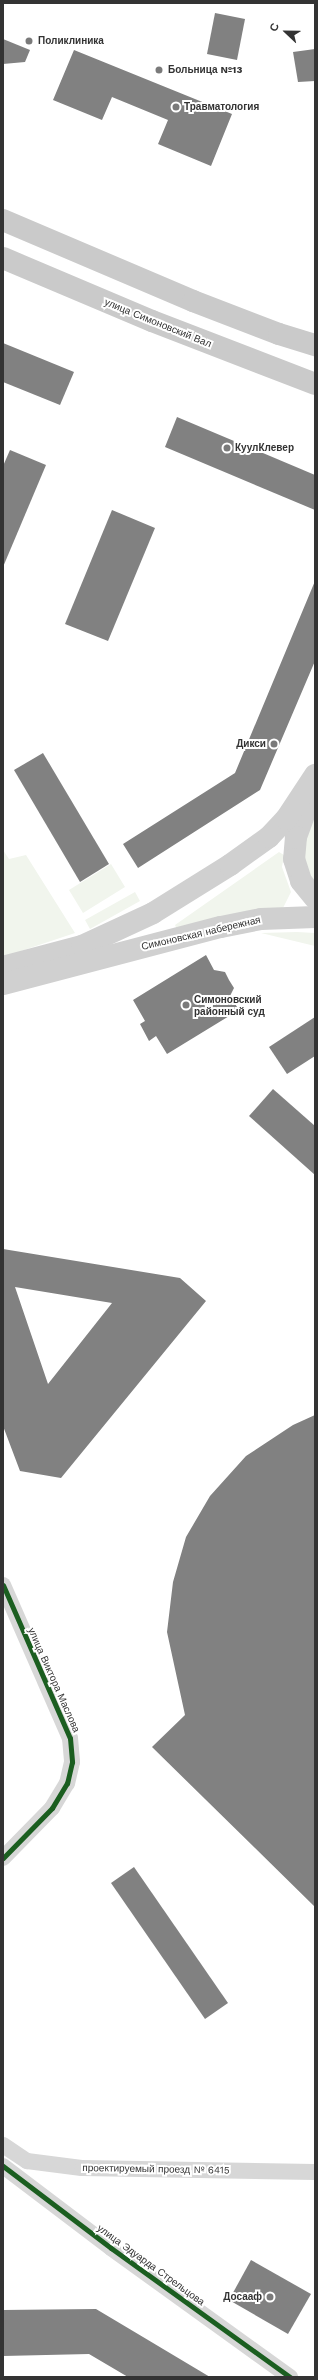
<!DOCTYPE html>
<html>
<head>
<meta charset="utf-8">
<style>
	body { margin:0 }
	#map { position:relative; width:318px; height:2380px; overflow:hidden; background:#fff; font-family:"Work Sans",sans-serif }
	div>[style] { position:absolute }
	.green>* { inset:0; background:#f1f5ed }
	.building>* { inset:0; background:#818181 }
	.minor>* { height:16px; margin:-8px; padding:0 8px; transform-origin:8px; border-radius:8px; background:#d7d7d7 }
	.secondary>* { height:22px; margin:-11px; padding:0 11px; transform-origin:11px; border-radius:11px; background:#d0d0d0 }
	.primary>* { height:22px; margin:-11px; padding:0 11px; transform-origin:11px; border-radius:11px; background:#cacaca }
	.cycleway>* { height:5px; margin:-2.5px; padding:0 2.5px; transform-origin:2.5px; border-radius:2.5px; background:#1b5e20 }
	.dots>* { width:11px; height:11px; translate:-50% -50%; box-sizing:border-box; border:2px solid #fff; border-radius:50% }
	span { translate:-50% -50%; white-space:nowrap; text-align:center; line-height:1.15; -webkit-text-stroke:4px #fff; paint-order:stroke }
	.poi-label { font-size:10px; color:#333; font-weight:700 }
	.left { translate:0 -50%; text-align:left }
	.right { translate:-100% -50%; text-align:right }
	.street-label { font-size:10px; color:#333 }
	.frame { position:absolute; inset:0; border:4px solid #333; pointer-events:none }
	.north { position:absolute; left:266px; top:12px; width:40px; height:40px; -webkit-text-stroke:3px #fff; paint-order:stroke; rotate:292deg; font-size:11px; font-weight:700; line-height:16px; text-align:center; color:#333 }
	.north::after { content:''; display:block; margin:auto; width:14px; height:18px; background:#333; clip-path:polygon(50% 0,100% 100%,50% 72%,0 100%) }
</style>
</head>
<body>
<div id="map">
	<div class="green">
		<div style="clip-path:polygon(315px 817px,315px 882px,304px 867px,301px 851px)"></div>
		<div style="clip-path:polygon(3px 850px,9px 859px,26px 855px,75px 933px,3px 957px)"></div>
		<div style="clip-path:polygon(279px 852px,284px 855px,282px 867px,291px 892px,283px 908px,178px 932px,175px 925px)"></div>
		<div style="clip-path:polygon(111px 864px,125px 887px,83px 913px,69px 890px)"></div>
		<div style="clip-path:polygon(135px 892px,140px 901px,90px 929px,85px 920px)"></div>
		<div style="clip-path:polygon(297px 932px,315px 933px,315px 946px,261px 933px)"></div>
	</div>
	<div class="building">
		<div style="clip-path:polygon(215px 13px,245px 19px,237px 60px,207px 54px)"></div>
		<div style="clip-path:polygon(3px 39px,30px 50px,25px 62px,3px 64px)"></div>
		<div style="clip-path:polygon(315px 49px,315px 81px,298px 82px,293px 52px)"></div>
		<div style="clip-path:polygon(74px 50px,232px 114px,211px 166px,158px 144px,168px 120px,112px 97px,102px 120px,53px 100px)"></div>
		<div style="clip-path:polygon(3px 343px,74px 372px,60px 405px,3px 382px)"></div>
		<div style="clip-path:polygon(177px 417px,315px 475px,315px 510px,165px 447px)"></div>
		<div style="clip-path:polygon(10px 450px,46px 465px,3px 567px,3px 466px)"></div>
		<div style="clip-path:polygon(112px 510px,155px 528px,108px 641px,65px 624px)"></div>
		<div style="clip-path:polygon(315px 581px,315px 661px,260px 790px,138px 868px,123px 844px,235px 773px)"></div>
		<div style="clip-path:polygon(43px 753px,109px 864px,80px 882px,14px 770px)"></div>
		<div style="clip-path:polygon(206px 955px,214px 970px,225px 972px,229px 980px,234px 988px,230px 996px,239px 1010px,167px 1054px,156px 1036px,149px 1041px,140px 1024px,145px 1021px,133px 1000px)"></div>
		<div style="clip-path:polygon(315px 1017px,315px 1056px,287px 1074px,269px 1047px)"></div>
		<div style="clip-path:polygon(273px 1089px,315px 1126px,315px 1175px,249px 1116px)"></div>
		<div style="clip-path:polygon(evenodd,3px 1249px,180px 1278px,206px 1301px,61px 1478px,20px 1471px,3px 1426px,3px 1249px,15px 1287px,112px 1303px,48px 1384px,15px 1287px)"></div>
		<div style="clip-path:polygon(315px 1415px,315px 1907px,152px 1747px,185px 1715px,167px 1632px,173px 1582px,186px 1537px,210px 1496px,246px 1456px,293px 1425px)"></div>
		<div style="clip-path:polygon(134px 1867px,228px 2003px,205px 2019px,111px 1883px)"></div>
		<div style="clip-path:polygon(251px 2260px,311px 2294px,288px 2334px,229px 2300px)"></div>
		<div style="clip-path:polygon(96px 2309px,143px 2337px,210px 2377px,128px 2377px,89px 2354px,3px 2356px,3px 2310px)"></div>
	</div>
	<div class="minor">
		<div style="left:3px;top:1585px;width:167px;rotate:66.4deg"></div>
		<div style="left:70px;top:1738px;width:24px;rotate:85deg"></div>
		<div style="left:72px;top:1762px;width:22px;rotate:103deg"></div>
		<div style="left:67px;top:1783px;width:29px;rotate:121deg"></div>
		<div style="left:52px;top:1808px;width:70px;rotate:134.4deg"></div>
		<div style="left:3px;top:2145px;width:29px;rotate:34deg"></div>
		<div style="left:27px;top:2161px;width:55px;rotate:7.3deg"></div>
		<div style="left:82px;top:2168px;width:233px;rotate:1deg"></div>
		<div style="left:3px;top:2166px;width:136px;rotate:37.2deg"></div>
		<div style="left:111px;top:2248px;width:221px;rotate:35.8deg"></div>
	</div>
	<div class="secondary">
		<div style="left:311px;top:796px;width:44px;rotate:110.1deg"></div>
		<div style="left:296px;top:837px;width:22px;rotate:95deg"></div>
		<div style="left:294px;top:859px;width:23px;rotate:72deg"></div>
		<div style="left:301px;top:881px;width:22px;rotate:51deg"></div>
		<div style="left:3px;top:967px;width:82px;rotate:-14.9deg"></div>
		<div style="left:82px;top:946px;width:78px;rotate:-24.9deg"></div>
		<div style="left:153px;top:913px;width:91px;rotate:-31.9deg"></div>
		<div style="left:230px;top:865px;width:48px;rotate:-35.7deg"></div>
		<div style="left:269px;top:837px;width:25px;rotate:-47deg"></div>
		<div style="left:286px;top:819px;width:53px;rotate:-56.6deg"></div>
		<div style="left:3px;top:984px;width:225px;rotate:-14.7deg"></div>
		<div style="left:221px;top:927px;width:41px;rotate:-11.3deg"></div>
		<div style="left:261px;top:919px;width:54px;rotate:-2.1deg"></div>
	</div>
	<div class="primary">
		<div style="left:3px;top:220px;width:207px;rotate:23.1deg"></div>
		<div style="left:193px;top:301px;width:92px;rotate:21deg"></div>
		<div style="left:279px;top:334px;width:38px;rotate:17deg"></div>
		<div style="left:3px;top:258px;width:162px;rotate:22.9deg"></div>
		<div style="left:152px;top:321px;width:175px;rotate:21.1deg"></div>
	</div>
	<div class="cycleway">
		<div style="left:3px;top:1585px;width:167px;rotate:66.4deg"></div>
		<div style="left:70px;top:1738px;width:24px;rotate:85deg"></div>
		<div style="left:72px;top:1762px;width:22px;rotate:103deg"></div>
		<div style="left:67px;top:1783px;width:29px;rotate:121deg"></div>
		<div style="left:52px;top:1808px;width:70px;rotate:134.4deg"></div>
		<div style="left:3px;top:2166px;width:136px;rotate:37.2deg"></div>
		<div style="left:111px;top:2248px;width:221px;rotate:35.8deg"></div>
	</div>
	<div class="dots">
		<div style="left:29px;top:41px;background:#7a7a7a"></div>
		<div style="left:159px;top:70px;background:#7a7a7a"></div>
		<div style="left:176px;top:107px;background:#7a7a7a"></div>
		<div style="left:227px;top:448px;background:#7a7a7a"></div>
		<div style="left:274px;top:744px;background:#7a7a7a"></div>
		<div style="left:186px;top:1005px;background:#7a7a7a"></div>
		<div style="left:270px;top:2297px;background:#7a7a7a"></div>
	</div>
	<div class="poi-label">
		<span class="left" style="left:38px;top:41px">Поликлиника</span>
		<span class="left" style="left:168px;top:70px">Больница №13</span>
		<span class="left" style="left:184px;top:107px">Травматология</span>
		<span class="left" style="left:235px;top:448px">КуулКлевер</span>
		<span class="right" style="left:266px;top:744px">Дикси</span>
		<span class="left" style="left:194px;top:1005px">Симоновский<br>районный суд</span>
		<span class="right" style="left:262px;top:2297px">Досааф</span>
	</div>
	<div class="street-label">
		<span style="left:158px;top:323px;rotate:22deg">улица Симоновский Вал</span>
		<span style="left:201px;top:933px;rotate:-13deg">Симоновская набережная</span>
		<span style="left:54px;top:1680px;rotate:66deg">улица Виктора Маслова</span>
		<span style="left:156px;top:2169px;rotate:1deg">проектируемый проезд № 6415</span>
		<span style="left:151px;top:2265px;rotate:36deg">улица Эдуарда Стрельцова</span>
	</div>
	<div class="frame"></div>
	<div class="north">С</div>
</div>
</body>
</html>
